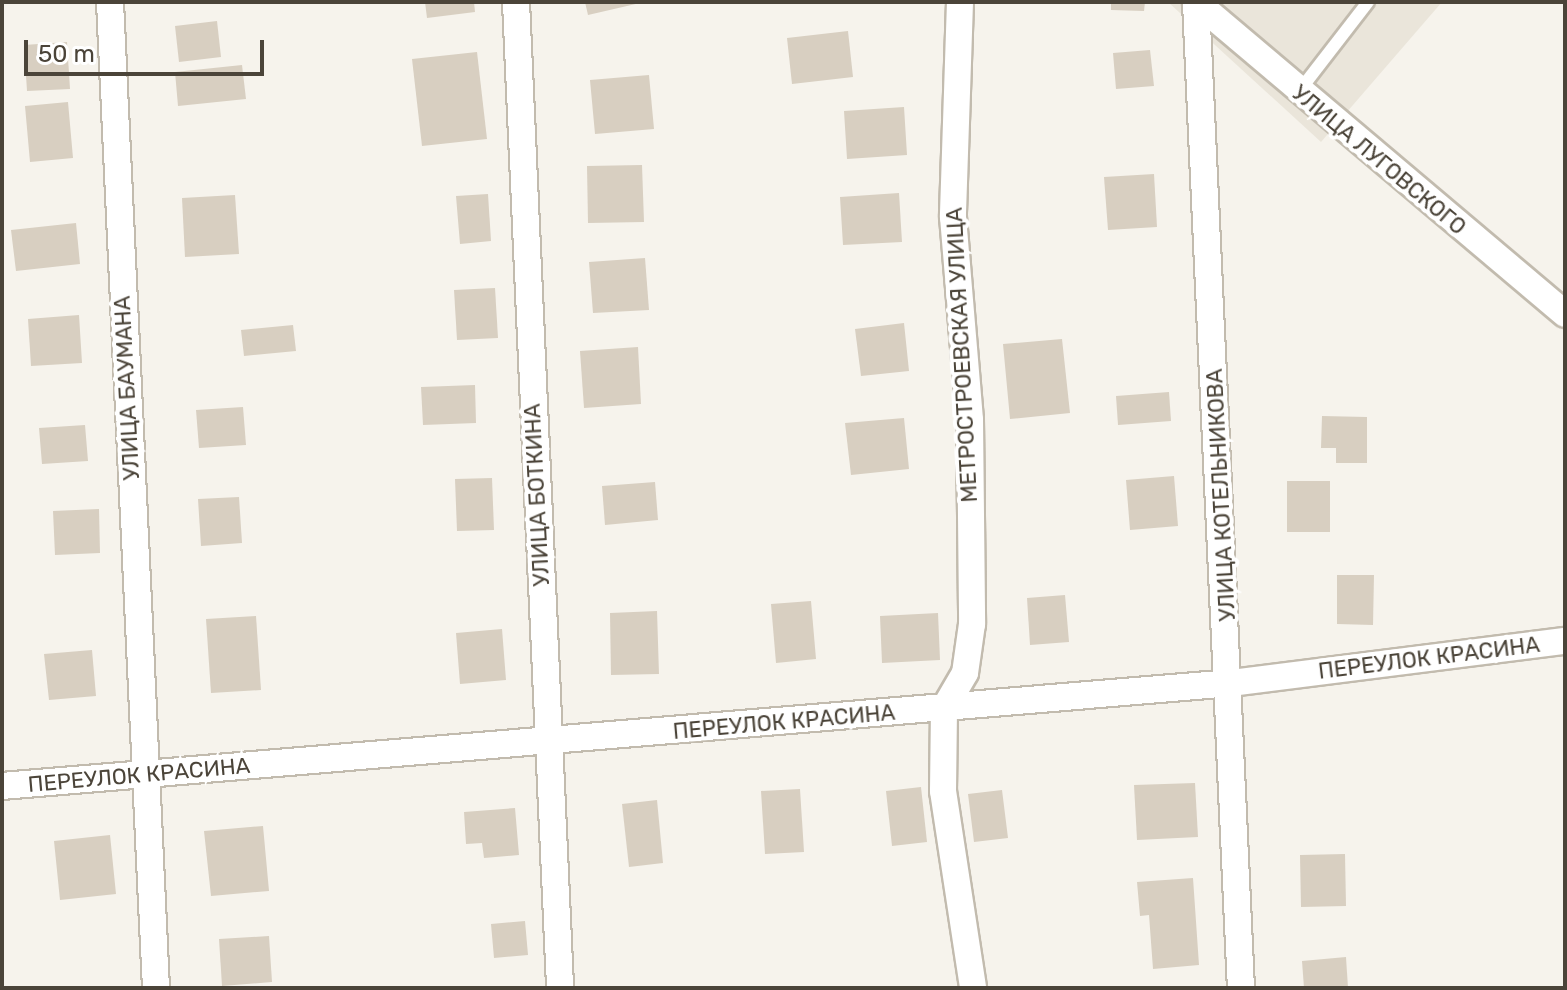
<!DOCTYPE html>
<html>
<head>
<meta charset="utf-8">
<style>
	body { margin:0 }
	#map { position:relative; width:1567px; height:990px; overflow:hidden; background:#f6f3ec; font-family:Rubik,sans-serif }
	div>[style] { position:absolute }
	.residential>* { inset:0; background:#eae5da }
	.building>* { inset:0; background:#d8cfc1 }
	.roads { filter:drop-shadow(2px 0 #c2bbae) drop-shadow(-2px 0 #c2bbae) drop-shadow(0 2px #c2bbae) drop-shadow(0 -2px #c2bbae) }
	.service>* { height:12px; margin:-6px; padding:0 6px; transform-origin:6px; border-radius:6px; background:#fff }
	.minor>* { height:26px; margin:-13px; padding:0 13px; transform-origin:13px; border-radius:13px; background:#fff }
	span { translate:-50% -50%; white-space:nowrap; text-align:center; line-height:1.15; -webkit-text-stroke:8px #fff; paint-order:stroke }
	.street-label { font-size:22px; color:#4b4439 }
	.frame { position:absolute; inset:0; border:4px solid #4b4439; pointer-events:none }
	.scale { position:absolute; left:24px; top:40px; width:240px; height:36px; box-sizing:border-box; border:4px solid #4b4439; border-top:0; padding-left:10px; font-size:24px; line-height:28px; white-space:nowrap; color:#4b4439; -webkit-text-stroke:6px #fff; paint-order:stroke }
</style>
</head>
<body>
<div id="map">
	<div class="residential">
		<div style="clip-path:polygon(1168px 2px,1442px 2px,1321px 142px)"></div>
	</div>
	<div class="building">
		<div style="clip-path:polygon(425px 2px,474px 2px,475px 12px,427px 18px)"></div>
		<div style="clip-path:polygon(585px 2px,640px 2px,640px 3px,588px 15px)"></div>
		<div style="clip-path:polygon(1111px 2px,1145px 2px,1144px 11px,1111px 10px)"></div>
		<div style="clip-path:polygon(217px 21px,221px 57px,179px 62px,175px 26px)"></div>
		<div style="clip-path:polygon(848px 31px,853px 77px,792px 84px,787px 38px)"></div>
		<div style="clip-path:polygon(67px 42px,70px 89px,27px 91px,24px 45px)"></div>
		<div style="clip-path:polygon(1150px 50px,1154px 86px,1116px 89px,1113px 53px)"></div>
		<div style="clip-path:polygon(477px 52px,487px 139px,422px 146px,412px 59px)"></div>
		<div style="clip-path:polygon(242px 65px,246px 99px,178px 106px,175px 72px)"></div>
		<div style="clip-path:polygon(649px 75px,654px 129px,595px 134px,590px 80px)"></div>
		<div style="clip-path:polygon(68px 102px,73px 158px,30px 162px,25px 106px)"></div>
		<div style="clip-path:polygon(904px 107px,907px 155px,847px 159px,844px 111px)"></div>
		<div style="clip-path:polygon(642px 165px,644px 222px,588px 223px,587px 166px)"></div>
		<div style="clip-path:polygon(1154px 174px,1157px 227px,1108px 230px,1104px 177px)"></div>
		<div style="clip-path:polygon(899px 193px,902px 242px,843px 245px,840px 197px)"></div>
		<div style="clip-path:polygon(488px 194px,491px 241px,460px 244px,456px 196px)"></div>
		<div style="clip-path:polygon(235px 195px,239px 254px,185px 257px,182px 198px)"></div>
		<div style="clip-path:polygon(76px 223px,80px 264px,16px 271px,11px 230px)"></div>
		<div style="clip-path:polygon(645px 258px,649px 310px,593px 313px,589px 262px)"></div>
		<div style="clip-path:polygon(495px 288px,498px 338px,457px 340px,454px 290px)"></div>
		<div style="clip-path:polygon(79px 315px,82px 363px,31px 366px,28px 319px)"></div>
		<div style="clip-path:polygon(904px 323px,909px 371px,861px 376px,855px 329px)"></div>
		<div style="clip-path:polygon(293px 325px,296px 351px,244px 356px,241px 330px)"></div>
		<div style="clip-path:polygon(1062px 339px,1070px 413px,1010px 419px,1003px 344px)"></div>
		<div style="clip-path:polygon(638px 347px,641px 404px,584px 408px,580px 351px)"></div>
		<div style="clip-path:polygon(475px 385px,476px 423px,423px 425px,421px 387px)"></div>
		<div style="clip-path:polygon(1169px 392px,1171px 421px,1118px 425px,1116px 396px)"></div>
		<div style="clip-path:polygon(243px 407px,246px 445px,199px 448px,196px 410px)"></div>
		<div style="clip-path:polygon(1322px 416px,1367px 417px,1367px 463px,1336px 463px,1336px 448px,1321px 448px)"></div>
		<div style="clip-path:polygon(904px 418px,909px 469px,851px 475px,845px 423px)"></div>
		<div style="clip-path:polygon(85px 425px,88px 461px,42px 464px,39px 428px)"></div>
		<div style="clip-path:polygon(1174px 476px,1178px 526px,1130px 530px,1126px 480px)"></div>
		<div style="clip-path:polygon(492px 478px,494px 530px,457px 531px,455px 479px)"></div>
		<div style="clip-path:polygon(1287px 481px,1330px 481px,1330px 532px,1287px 532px)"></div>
		<div style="clip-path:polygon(655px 482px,658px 520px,605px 525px,602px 486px)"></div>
		<div style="clip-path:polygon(239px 497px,242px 543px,201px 546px,198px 499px)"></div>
		<div style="clip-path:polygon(99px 509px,100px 553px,55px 555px,53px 511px)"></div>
		<div style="clip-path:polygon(1337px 575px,1374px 575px,1373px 625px,1337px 624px)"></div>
		<div style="clip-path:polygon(1065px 595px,1069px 642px,1030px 645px,1027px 598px)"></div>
		<div style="clip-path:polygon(811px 601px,816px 659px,776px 663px,771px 604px)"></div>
		<div style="clip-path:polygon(657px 611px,659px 674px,611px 675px,610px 613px)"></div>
		<div style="clip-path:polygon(938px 613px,940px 660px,882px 663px,880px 616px)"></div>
		<div style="clip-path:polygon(256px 616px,261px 690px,211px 693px,206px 619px)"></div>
		<div style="clip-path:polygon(502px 629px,506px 680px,460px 684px,456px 633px)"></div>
		<div style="clip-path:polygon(92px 650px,96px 696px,49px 700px,44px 654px)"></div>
		<div style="clip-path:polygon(1195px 783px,1198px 837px,1137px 840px,1134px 785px)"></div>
		<div style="clip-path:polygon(921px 787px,927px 842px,892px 846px,886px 791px)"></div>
		<div style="clip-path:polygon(800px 789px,804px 852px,765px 854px,761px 791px)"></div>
		<div style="clip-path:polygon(1002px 790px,1008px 838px,974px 842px,968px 794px)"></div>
		<div style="clip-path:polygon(657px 800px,663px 863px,629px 867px,622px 804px)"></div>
		<div style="clip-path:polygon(515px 808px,519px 855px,484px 858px,482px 843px,466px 844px,464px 812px)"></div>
		<div style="clip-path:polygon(263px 826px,269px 891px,211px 896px,204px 831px)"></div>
		<div style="clip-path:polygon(110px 835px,116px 894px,60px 900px,54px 841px)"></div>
		<div style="clip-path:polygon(1345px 854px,1346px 906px,1301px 907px,1300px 855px)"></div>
		<div style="clip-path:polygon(1193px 878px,1199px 965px,1153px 969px,1149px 915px,1140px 916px,1137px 882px)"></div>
		<div style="clip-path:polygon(525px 921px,528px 955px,494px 958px,491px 924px)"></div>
		<div style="clip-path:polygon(269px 936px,272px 982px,222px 986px,219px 939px)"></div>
		<div style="clip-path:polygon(1346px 957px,1348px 988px,1304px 988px,1302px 961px)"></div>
	</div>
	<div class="roads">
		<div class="service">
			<div style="left:1300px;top:90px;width:111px;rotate:-52.3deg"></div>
		</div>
		<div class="minor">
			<div style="left:110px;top:2px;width:987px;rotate:87.33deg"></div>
			<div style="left:516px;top:2px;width:987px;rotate:87.44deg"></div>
			<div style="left:960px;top:2px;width:215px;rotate:91.9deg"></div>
			<div style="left:953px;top:217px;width:204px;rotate:85.2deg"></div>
			<div style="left:970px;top:420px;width:204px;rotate:89.4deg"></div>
			<div style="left:972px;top:624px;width:49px;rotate:98.1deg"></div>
			<div style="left:965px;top:673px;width:42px;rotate:120.3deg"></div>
			<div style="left:944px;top:709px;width:82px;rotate:90.7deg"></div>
			<div style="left:943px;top:791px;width:199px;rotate:81.3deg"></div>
			<div style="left:1196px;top:2px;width:987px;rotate:87.39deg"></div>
			<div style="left:1196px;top:2px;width:483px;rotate:40.2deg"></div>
			<div style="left:2px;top:786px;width:1233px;rotate:-4.79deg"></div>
			<div style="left:1231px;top:683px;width:337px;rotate:-7.2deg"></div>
		</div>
	</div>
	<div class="street-label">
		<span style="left:1379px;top:160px;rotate:40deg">УЛИЦА ЛУГОВСКОГО</span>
		<span style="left:962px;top:355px;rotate:-93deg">МЕТРОСТРОЕВСКАЯ УЛИЦА</span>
		<span style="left:127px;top:388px;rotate:-93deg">УЛИЦА БАУМАНА</span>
		<span style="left:537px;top:495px;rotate:-93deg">УЛИЦА БОТКИНА</span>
		<span style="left:1221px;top:495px;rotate:-93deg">УЛИЦА КОТЕЛЬНИКОВА</span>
		<span style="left:1429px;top:658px;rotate:-7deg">ПЕРЕУЛОК КРАСИНА</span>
		<span style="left:784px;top:722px;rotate:-5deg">ПЕРЕУЛОК КРАСИНА</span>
		<span style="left:139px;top:775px;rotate:-5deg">ПЕРЕУЛОК КРАСИНА</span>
	</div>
	<div class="frame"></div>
	<div class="scale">50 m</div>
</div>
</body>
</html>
